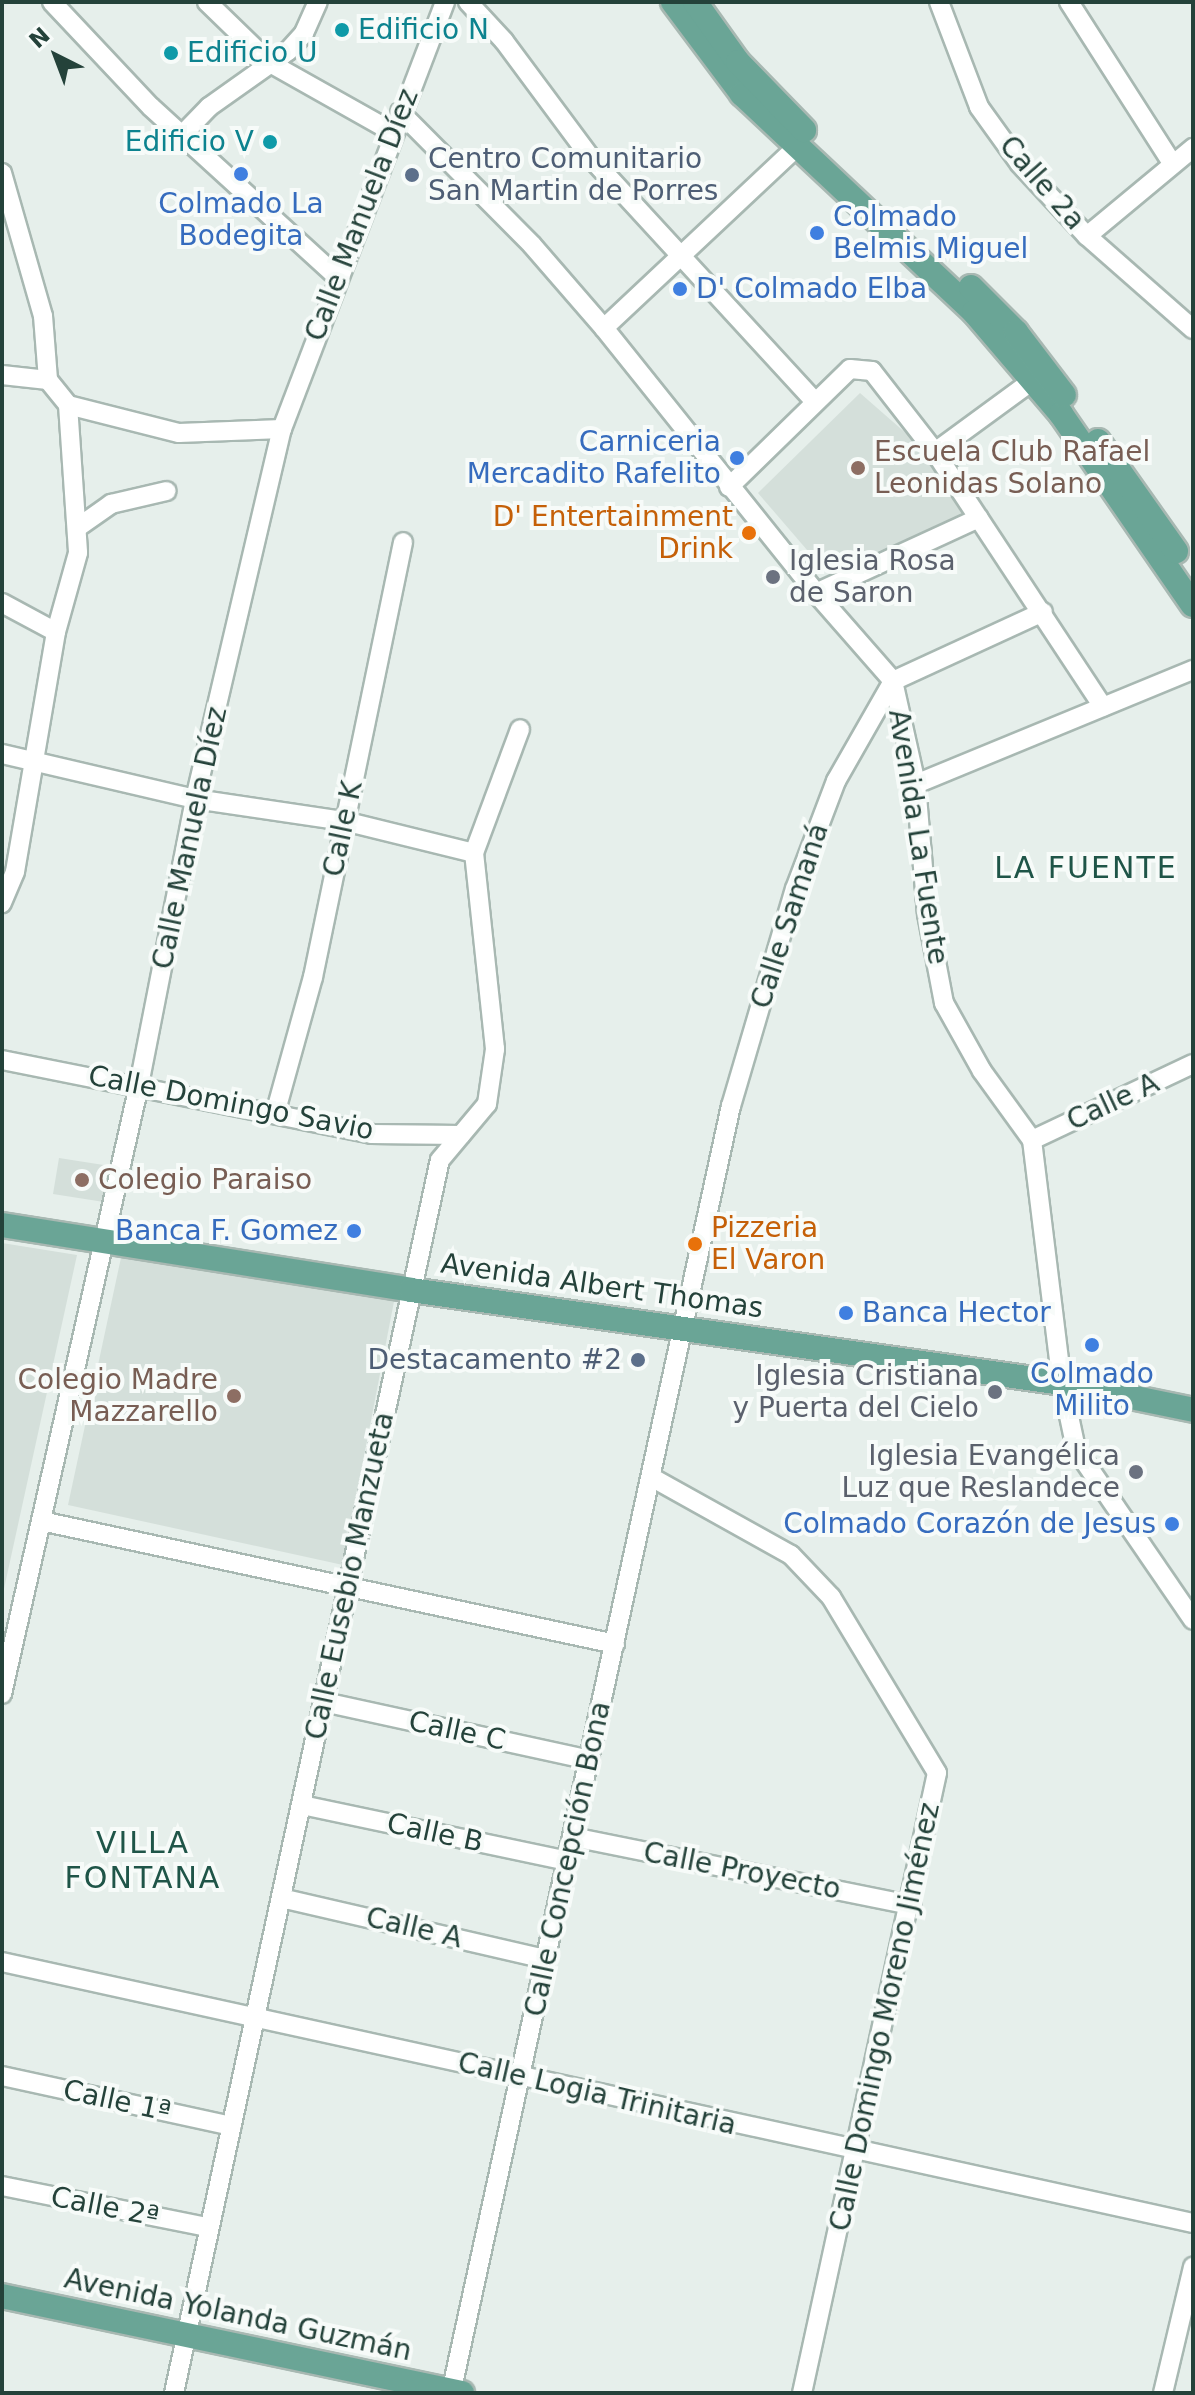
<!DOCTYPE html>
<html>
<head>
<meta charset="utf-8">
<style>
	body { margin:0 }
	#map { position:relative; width:1195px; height:2395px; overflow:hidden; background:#e6efeb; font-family:"DejaVu Sans",sans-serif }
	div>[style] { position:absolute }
	.built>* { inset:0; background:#d4dfda }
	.roads { filter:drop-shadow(2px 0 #a8b8b2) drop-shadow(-2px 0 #a8b8b2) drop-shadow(0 2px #a8b8b2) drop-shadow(0 -2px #a8b8b2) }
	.minor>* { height:18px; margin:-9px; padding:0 9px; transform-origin:9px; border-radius:9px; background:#fff }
	.major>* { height:24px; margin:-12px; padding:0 12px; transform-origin:12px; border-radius:12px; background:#6aa596 }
	.dots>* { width:22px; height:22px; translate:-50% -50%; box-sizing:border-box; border:4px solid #f7fbf9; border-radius:50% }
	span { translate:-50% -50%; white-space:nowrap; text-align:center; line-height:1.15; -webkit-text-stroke:8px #f7fbf9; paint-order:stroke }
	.culture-label { font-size:28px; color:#0d838f }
	.left { translate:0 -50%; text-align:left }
	.right { translate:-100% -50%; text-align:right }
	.service-label { font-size:28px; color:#4e5e75 }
	.street-label { font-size:28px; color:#24423a }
	.shop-label { font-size:28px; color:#366cbe }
	.education-label { font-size:28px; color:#785e54 }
	.food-label { font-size:28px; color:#c56008 }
	.worship-label { font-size:28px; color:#5b616d }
	.neighbourhood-label { font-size:30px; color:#1f5548; letter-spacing:2px }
	.frame { position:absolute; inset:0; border:4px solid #24423a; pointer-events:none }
	.north { position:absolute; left:16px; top:16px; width:80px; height:80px; -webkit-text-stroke:6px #f7fbf9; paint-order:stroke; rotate:318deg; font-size:22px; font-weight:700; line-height:32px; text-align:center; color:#24423a }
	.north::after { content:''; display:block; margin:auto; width:28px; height:36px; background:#24423a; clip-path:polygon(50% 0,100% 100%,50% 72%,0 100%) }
</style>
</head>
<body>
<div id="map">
	<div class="built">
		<div style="clip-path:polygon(860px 393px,916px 442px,964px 517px,826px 572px,758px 493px)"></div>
		<div style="clip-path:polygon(59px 1158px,110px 1166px,104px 1202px,53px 1194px)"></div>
		<div style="clip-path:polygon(125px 1239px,397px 1286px,343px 1565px,68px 1505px)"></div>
		<div style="clip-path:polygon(2px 1243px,77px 1255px,2px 1598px)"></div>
	</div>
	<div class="roads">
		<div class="minor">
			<div style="left:52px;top:2px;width:144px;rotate:46.7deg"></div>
			<div style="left:151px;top:107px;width:252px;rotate:42.4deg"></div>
			<div style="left:207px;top:2px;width:88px;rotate:44.1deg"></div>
			<div style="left:270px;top:63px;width:142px;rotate:29.4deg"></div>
			<div style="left:468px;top:2px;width:53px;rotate:47.3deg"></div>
			<div style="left:504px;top:41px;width:144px;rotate:53.4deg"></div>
			<div style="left:590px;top:157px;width:333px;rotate:47.4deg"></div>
			<div style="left:939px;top:2px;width:112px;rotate:69.1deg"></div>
			<div style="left:979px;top:107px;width:70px;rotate:54.3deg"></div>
			<div style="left:1020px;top:164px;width:98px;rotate:47.1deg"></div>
			<div style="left:1087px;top:236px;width:141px;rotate:41.3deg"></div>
			<div style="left:1069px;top:2px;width:191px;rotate:57.4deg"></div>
			<div style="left:400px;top:112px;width:187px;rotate:45.2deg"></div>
			<div style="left:532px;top:245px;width:110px;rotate:49.1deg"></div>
			<div style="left:604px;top:328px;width:339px;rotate:51.3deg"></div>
			<div style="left:816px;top:593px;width:117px;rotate:48.8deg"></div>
			<div style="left:893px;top:681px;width:106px;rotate:77.4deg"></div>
			<div style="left:916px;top:784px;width:130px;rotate:85.2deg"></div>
			<div style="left:927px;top:914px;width:91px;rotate:79.2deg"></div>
			<div style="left:944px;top:1003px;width:78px;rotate:60.8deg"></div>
			<div style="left:982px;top:1071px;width:85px;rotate:54.1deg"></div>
			<div style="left:1032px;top:1140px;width:245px;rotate:83deg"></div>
			<div style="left:1062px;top:1383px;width:67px;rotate:78deg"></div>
			<div style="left:1076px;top:1449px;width:207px;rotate:55.6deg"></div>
			<div style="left:182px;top:135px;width:39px;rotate:-46deg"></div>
			<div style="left:209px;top:107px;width:97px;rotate:-35.3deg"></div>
			<div style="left:288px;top:51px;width:24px;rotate:-48deg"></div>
			<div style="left:304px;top:33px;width:34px;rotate:-66deg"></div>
			<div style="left:2px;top:173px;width:149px;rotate:74deg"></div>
			<div style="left:43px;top:316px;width:64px;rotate:85.5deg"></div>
			<div style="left:48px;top:380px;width:32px;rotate:51deg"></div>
			<div style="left:68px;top:405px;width:148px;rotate:86.1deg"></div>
			<div style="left:78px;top:553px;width:82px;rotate:105.6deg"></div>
			<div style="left:56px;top:632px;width:243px;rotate:99.7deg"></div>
			<div style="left:15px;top:872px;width:34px;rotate:113deg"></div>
			<div style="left:1087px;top:236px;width:138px;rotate:-39.7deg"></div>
			<div style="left:604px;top:328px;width:265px;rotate:-43.2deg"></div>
			<div style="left:2px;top:375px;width:46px;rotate:6.2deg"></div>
			<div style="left:68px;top:405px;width:114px;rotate:14.2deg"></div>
			<div style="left:179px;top:433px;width:103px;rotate:-2.2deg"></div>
			<div style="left:935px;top:452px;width:120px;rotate:-36.2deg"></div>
			<div style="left:729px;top:487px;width:169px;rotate:-44.3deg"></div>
			<div style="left:850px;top:369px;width:22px;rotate:5deg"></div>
			<div style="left:872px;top:371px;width:103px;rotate:52.1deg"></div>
			<div style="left:935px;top:452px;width:305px;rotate:56.6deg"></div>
			<div style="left:77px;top:528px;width:42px;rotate:-35.2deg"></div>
			<div style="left:111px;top:504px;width:57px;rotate:-13.1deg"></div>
			<div style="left:816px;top:593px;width:179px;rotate:-24.7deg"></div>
			<div style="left:2px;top:603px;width:61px;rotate:28.2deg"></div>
			<div style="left:2px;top:754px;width:198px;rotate:13.1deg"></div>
			<div style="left:195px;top:799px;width:151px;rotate:8.4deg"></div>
			<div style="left:344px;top:821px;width:134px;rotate:13.8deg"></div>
			<div style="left:916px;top:784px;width:300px;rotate:-22.4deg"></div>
			<div style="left:2px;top:1060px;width:376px;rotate:11.3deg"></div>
			<div style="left:371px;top:1134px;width:90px;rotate:0.6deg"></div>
			<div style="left:275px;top:1114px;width:142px;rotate:-74.5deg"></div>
			<div style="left:313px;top:977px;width:444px;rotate:-78.3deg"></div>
			<div style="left:1032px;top:1140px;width:178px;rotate:-25.3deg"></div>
			<div style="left:651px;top:1477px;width:160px;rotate:29.1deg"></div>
			<div style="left:791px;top:1555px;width:58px;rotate:46.4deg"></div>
			<div style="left:831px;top:1597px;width:205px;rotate:58.9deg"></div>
			<div style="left:937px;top:1773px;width:635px;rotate:102.28deg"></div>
			<div style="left:41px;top:1521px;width:587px;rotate:12.09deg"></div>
			<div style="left:2px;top:1694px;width:624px;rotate:-77.32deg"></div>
			<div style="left:139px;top:1085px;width:291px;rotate:-78.9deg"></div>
			<div style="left:195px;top:799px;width:380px;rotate:-76.8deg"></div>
			<div style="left:282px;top:429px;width:457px;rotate:-69.1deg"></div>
			<div style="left:324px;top:1702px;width:272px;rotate:12.3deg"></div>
			<div style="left:302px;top:1805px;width:271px;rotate:11.9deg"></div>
			<div style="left:573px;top:1837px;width:345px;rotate:11.4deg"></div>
			<div style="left:281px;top:1898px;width:272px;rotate:13deg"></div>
			<div style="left:2px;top:1962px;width:1219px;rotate:12.36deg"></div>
			<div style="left:2px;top:2076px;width:235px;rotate:12.3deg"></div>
			<div style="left:2px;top:2186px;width:209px;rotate:11.3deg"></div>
			<div style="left:174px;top:2393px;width:1261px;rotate:-77.83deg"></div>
			<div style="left:440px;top:1160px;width:73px;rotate:-50deg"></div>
			<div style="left:487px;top:1104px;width:56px;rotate:-81.7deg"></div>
			<div style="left:495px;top:1049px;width:197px;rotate:-96.1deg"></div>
			<div style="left:474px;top:853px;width:132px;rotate:-69.6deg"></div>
			<div style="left:451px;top:2393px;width:1317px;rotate:-77.73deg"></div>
			<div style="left:731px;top:1106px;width:226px;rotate:-73.6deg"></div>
			<div style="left:795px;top:889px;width:116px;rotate:-69.2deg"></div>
			<div style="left:836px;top:781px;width:115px;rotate:-60.3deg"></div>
			<div style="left:893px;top:681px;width:165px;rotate:-24.7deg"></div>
			<div style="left:1163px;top:2393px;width:130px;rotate:-76.6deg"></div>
		</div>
		<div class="major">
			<div style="left:673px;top:2px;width:115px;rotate:53.1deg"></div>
			<div style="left:742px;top:94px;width:318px;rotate:43.2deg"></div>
			<div style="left:974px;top:312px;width:134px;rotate:49.5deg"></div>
			<div style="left:1061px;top:414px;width:232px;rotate:55.4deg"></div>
			<div style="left:695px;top:2px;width:74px;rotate:54.4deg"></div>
			<div style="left:738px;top:62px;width:95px;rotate:45.9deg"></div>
			<div style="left:971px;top:287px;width:64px;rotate:45deg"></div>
			<div style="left:1016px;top:332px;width:79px;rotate:52.7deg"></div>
			<div style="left:1098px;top:441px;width:135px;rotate:54.7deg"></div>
			<div style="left:2px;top:1225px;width:414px;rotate:9deg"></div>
			<div style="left:411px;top:1290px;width:658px;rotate:8.13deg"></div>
			<div style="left:1062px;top:1383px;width:134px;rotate:11.6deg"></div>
			<div style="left:2px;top:2296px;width:470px;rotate:11.9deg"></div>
		</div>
	</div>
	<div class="dots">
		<div style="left:342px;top:30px;background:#0f9aa8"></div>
		<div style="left:171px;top:53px;background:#0f9aa8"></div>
		<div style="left:270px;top:142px;background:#0f9aa8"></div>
		<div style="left:241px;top:174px;background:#3f7fe0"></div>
		<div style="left:412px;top:175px;background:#5c6f8a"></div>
		<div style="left:817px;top:233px;background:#3f7fe0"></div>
		<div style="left:680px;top:289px;background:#3f7fe0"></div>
		<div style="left:737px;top:458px;background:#3f7fe0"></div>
		<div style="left:858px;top:468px;background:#8d6e63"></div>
		<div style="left:749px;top:533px;background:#e8710a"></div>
		<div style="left:773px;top:577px;background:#6b7280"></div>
		<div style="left:82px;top:1180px;background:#8d6e63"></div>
		<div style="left:354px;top:1231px;background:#3f7fe0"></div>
		<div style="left:695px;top:1244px;background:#e8710a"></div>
		<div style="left:846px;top:1313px;background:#3f7fe0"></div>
		<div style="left:1092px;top:1345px;background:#3f7fe0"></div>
		<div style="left:638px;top:1360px;background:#5c6f8a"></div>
		<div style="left:995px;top:1392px;background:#6b7280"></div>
		<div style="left:234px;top:1396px;background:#8d6e63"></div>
		<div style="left:1136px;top:1472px;background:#6b7280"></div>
		<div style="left:1172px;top:1524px;background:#3f7fe0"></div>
	</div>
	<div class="culture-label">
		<span class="left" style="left:358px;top:30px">Edificio N</span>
		<span class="left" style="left:187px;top:53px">Edificio U</span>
		<span class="right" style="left:254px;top:142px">Edificio V</span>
	</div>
	<div class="service-label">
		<span class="left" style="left:428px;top:175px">Centro Comunitario<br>San Martin de Porres</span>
		<span class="right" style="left:622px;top:1360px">Destacamento #2</span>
	</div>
	<div class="street-label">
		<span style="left:1042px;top:183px;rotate:49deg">Calle 2a</span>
		<span style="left:362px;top:215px;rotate:-69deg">Calle Manuela Díez</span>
		<span style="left:343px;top:829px;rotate:-78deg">Calle K</span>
		<span style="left:918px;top:837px;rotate:81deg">Avenida La Fuente</span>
		<span style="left:190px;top:838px;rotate:-78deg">Calle Manuela Díez</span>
		<span style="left:790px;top:916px;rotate:-72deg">Calle Samaná</span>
		<span style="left:1113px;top:1102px;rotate:-25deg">Calle A</span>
		<span style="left:231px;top:1103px;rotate:11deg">Calle Domingo Savio</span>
		<span style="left:602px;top:1286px;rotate:8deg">Avenida Albert Thomas</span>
		<span style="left:350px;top:1576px;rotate:-78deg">Calle Eusebio Manzueta</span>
		<span style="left:457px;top:1731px;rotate:12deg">Calle C</span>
		<span style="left:435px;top:1833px;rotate:12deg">Calle B</span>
		<span style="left:568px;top:1859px;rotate:-78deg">Calle Concepción Bona</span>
		<span style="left:742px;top:1871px;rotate:11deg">Calle Proyecto</span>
		<span style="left:414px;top:1928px;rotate:13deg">Calle A</span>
		<span style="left:885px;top:2017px;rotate:-78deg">Calle Domingo Moreno Jiménez</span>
		<span style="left:597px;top:2094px;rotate:13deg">Calle Logia Trinitaria</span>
		<span style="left:117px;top:2101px;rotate:12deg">Calle 1ª</span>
		<span style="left:105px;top:2207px;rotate:11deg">Calle 2ª</span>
		<span style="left:238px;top:2315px;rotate:12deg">Avenida Yolanda Guzmán</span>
	</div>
	<div class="shop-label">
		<span style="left:241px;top:220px">Colmado La<br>Bodegita</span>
		<span class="left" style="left:833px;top:233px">Colmado<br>Belmis Miguel</span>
		<span class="left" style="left:696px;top:289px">D' Colmado Elba</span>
		<span class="right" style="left:721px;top:458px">Carniceria<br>Mercadito Rafelito</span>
		<span class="right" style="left:338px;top:1231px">Banca F. Gomez</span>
		<span class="left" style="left:862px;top:1313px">Banca Hector</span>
		<span style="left:1092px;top:1390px">Colmado<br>Milito</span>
		<span class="right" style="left:1156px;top:1524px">Colmado Corazón de Jesus</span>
	</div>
	<div class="education-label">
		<span class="left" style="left:874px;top:468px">Escuela Club Rafael<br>Leonidas Solano</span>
		<span class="left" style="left:98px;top:1180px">Colegio Paraiso</span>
		<span class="right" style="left:218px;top:1396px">Colegio Madre<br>Mazzarello</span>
	</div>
	<div class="food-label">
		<span class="right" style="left:733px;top:533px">D' Entertainment<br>Drink</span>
		<span class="left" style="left:711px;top:1244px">Pizzeria<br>El Varon</span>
	</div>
	<div class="worship-label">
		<span class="left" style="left:789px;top:577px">Iglesia Rosa<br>de Saron</span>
		<span class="right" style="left:979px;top:1392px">Iglesia Cristiana<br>y Puerta del Cielo</span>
		<span class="right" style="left:1120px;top:1472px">Iglesia Evangélica<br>Luz que Reslandece</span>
	</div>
	<div class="neighbourhood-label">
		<span style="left:1086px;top:868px">LA FUENTE</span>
		<span style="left:143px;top:1860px">VILLA<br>FONTANA</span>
	</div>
	<div class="frame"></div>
	<div class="north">N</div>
</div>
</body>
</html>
